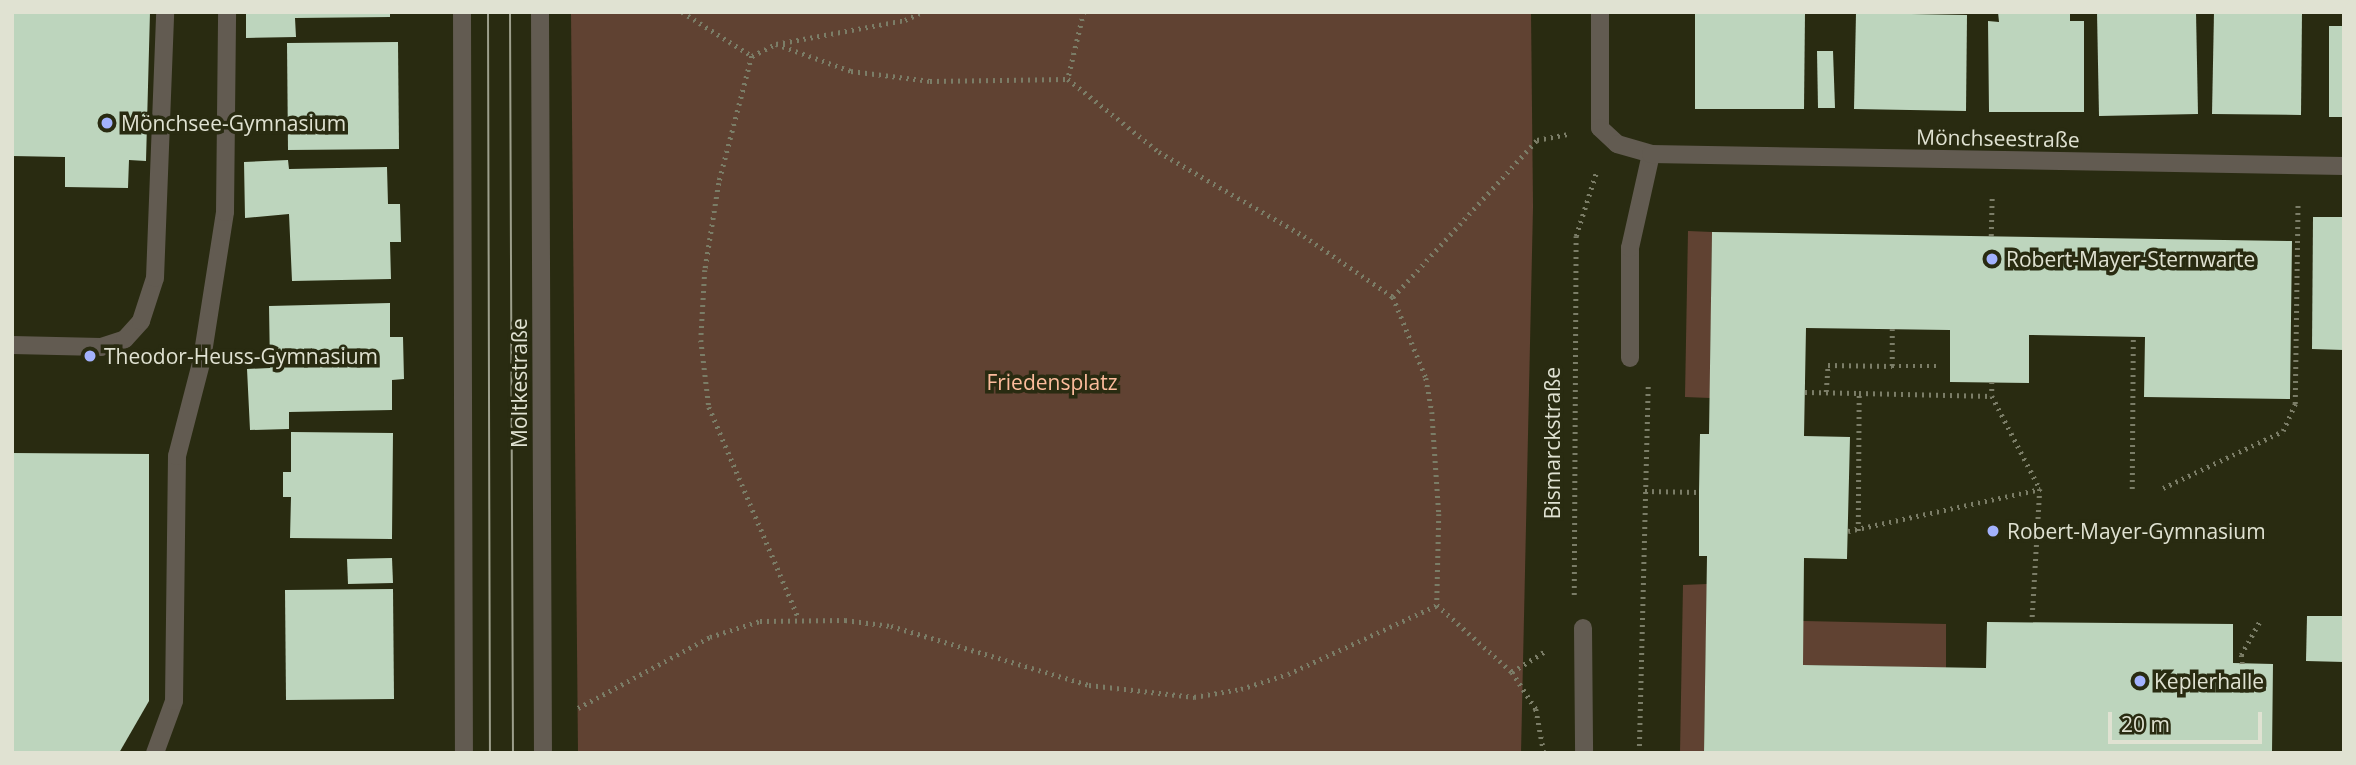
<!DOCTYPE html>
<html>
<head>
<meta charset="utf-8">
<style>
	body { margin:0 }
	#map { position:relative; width:2356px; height:765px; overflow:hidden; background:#292b11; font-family:"Open Sans",sans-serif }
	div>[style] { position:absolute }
	.green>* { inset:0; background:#604232 }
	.building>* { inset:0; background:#bdd5bd }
	.path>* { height:4.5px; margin-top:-2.25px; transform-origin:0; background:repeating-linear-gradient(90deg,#7b7d67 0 2px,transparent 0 7px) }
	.service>* { height:18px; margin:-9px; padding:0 9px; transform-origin:9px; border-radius:9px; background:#625b51 }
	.minor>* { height:18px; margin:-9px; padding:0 9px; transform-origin:9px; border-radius:9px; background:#625b51 }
	.tram>* { height:2px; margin:-1px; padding:0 1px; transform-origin:1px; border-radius:1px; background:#9d9f8c }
	.dots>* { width:19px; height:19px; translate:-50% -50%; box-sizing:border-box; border:4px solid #292b11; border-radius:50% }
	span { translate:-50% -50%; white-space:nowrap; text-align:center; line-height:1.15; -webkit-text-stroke:7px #292b11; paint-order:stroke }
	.poi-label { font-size:21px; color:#e0e2d2 }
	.left { translate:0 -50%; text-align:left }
	.street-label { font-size:21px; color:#e0e2d2 }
	.park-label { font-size:21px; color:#fdbc9c }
	.frame { position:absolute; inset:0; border:14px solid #e0e2d2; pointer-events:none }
	.scale { position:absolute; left:2108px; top:712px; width:154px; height:32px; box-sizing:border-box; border:4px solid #e0e2d2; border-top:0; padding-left:9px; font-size:21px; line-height:24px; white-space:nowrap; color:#e0e2d2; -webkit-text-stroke:5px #292b11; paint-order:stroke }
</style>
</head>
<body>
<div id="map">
	<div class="green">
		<div style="clip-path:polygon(571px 12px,1531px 12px,1533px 207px,1521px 753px,578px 753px)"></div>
		<div style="clip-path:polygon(1688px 231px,1712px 232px,1710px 398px,1685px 397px)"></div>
		<div style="clip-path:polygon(1707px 584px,1704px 753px,1680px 753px,1683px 585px)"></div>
		<div style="clip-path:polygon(1803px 621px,1946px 624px,1946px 668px,1803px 665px)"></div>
	</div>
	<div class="building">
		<div style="clip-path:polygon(14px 12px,150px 12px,146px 161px,129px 160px,128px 188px,65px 187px,65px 157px,12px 156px)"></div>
		<div style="clip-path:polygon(246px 12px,390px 12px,390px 17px,295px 18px,296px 37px,246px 38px)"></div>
		<div style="clip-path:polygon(1695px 12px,1805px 12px,1804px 109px,1695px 109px)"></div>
		<div style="clip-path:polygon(1998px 12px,2070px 12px,2070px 21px,2084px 21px,2084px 112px,1989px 112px,1988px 21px,1999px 22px)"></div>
		<div style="clip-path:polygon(2097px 12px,2196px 12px,2198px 114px,2099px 116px)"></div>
		<div style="clip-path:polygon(2214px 12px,2302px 12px,2301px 115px,2212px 114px)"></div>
		<div style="clip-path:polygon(1856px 13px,1967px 15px,1966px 111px,1854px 109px)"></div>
		<div style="clip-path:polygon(2329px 26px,2344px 26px,2344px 117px,2329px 117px)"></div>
		<div style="clip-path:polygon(398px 42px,399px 149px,288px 150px,287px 43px)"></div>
		<div style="clip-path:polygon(1817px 51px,1833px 51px,1835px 108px,1818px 108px)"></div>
		<div style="clip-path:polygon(288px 160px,289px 169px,387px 167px,388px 204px,400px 204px,401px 242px,390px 242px,391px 279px,292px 281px,289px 214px,245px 218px,244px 162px)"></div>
		<div style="clip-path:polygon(2313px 217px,2344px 217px,2344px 350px,2312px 349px)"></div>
		<div style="clip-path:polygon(1712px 232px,2292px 241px,2290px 399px,2144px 397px,2145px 337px,2029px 335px,2029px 383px,1950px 382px,1950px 330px,1806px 328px,1804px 436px,1850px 437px,1847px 559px,1804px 558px,1803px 665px,1986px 668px,1987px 622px,2233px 624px,2233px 663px,2273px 664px,2272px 753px,1704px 753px,1707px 556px,1699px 556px,1699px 492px,1700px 434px,1709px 434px)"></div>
		<div style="clip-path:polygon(390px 303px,390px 337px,403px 337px,404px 379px,392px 380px,392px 410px,289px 412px,289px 429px,250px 430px,247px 369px,270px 368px,269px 306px)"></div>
		<div style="clip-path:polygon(291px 432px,393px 433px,392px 539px,290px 538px,291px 497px,283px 497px,283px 472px,291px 472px)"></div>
		<div style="clip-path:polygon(12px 453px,149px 454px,149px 701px,119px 753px,12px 753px)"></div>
		<div style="clip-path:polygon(392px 558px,393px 583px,348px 584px,347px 559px)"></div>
		<div style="clip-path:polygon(393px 589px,394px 699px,286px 700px,285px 590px)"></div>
		<div style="clip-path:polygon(2307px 616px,2344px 616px,2344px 662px,2306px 661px)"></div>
	</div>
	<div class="path">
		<div style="left:682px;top:12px;width:83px;rotate:32.2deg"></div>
		<div style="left:752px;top:56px;width:27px;rotate:-27deg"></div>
		<div style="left:776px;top:44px;width:131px;rotate:-10.5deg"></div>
		<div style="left:905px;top:20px;width:19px;rotate:-25deg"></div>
		<div style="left:1084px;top:12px;width:69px;rotate:103.4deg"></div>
		<div style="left:1068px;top:79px;width:117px;rotate:38.7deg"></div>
		<div style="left:1159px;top:152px;width:168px;rotate:30.1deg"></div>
		<div style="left:1304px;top:236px;width:108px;rotate:34.4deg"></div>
		<div style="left:1393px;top:297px;width:87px;rotate:67.8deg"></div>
		<div style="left:1426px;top:378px;width:35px;rotate:80deg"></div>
		<div style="left:1432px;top:412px;width:102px;rotate:86.1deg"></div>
		<div style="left:1439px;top:514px;width:91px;rotate:91.3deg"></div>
		<div style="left:1437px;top:605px;width:101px;rotate:41.8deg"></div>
		<div style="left:1512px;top:672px;width:44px;rotate:57deg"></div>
		<div style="left:1536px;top:709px;width:45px;rotate:79.7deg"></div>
		<div style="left:776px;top:44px;width:80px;rotate:19.8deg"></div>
		<div style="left:851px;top:71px;width:80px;rotate:7.2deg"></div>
		<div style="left:930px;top:81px;width:138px;rotate:-0.8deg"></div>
		<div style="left:752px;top:56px;width:131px;rotate:104.6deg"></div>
		<div style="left:719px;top:183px;width:88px;rotate:99.1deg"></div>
		<div style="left:705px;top:270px;width:70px;rotate:93.3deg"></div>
		<div style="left:701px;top:340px;width:67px;rotate:83.2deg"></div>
		<div style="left:709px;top:407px;width:230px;rotate:67deg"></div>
		<div style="left:1991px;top:236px;width:41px;rotate:-88.6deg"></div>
		<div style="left:1393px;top:297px;width:213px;rotate:-47.5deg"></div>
		<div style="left:1537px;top:140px;width:31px;rotate:-11deg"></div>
		<div style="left:1892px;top:366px;width:45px"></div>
		<div style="left:1992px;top:382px;width:14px;rotate:90deg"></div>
		<div style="left:1992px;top:396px;width:105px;rotate:62.7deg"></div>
		<div style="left:2040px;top:489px;width:133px;rotate:93.4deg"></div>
		<div style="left:1805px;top:392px;width:54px;rotate:1.1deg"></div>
		<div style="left:1826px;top:392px;width:27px;rotate:-86deg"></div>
		<div style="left:1828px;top:365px;width:64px;rotate:0.9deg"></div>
		<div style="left:1892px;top:366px;width:37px;rotate:-90deg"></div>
		<div style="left:2163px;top:488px;width:133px;rotate:-25.4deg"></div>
		<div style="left:2283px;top:431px;width:30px;rotate:-66deg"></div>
		<div style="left:2295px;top:404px;width:203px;rotate:-89.2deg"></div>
		<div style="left:2132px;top:489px;width:152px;rotate:-89.6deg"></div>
		<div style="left:1645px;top:491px;width:54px;rotate:1.1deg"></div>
		<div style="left:1848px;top:531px;width:197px;rotate:-12.3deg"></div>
		<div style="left:1858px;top:531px;width:138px;rotate:-89.6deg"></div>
		<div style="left:1859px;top:393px;width:133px;rotate:1.3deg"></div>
		<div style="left:1574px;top:595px;width:359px;rotate:-89.7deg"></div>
		<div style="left:1576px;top:236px;width:66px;rotate:-72.4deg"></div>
		<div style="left:2242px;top:664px;width:9px;rotate:-96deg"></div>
		<div style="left:2241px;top:655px;width:41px;rotate:-60.9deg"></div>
		<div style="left:1512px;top:672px;width:41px;rotate:-32.2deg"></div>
		<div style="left:578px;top:708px;width:150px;rotate:-28.3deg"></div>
		<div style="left:710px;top:637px;width:52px;rotate:-17.7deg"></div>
		<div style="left:760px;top:621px;width:85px;rotate:-0.7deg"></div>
		<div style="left:845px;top:620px;width:46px;rotate:7.4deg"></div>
		<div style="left:891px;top:626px;width:207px;rotate:16.6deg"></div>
		<div style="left:1089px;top:685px;width:106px;rotate:6.5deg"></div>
		<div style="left:1194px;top:697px;width:48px;rotate:-9.7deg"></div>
		<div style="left:1241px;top:689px;width:49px;rotate:-17.7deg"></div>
		<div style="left:1288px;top:674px;width:164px;rotate:-24.8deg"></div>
		<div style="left:1639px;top:753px;width:367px;rotate:-88.6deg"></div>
	</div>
	<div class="service">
		<div style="left:12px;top:345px;width:89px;rotate:1.3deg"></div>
		<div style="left:101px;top:347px;width:25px;rotate:-18deg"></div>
		<div style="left:125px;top:339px;width:24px;rotate:-48deg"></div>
		<div style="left:141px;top:321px;width:45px;rotate:-72deg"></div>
		<div style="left:155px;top:278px;width:266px;rotate:-87.8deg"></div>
		<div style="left:1630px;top:358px;width:110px;rotate:-90deg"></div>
		<div style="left:1630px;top:248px;width:96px;rotate:-77.4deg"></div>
		<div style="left:1583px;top:628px;width:125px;rotate:89.5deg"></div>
		<div style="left:155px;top:753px;width:55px;rotate:-69.9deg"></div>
		<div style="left:174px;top:701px;width:245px;rotate:-89.3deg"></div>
		<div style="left:177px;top:456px;width:100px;rotate:-75.5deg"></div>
		<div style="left:202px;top:359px;width:149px;rotate:-81.1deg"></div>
		<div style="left:225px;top:212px;width:200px;rotate:-89.4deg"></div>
	</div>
	<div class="minor">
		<div style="left:462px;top:12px;width:741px;rotate:89.85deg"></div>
		<div style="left:540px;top:12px;width:741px;rotate:89.77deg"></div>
		<div style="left:1600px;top:12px;width:116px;rotate:90deg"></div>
		<div style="left:1600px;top:128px;width:23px;rotate:43deg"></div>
		<div style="left:1617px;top:144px;width:35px;rotate:16deg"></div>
		<div style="left:1651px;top:154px;width:693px;rotate:0.99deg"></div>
	</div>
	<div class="tram">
		<div style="left:488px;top:12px;width:741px;rotate:89.85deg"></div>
		<div style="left:510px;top:12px;width:741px;rotate:89.77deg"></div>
	</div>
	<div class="dots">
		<div style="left:107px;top:123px;background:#a3b2fd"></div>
		<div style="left:1992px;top:259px;background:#a3b2fd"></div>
		<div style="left:90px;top:356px;background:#a3b2fd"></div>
		<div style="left:1993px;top:531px;background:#a3b2fd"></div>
		<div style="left:2140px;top:681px;background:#a3b2fd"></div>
	</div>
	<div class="poi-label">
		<span class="left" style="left:121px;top:123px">Mönchsee-Gymnasium</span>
		<span class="left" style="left:2006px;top:259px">Robert-Mayer-Sternwarte</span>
		<span class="left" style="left:104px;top:356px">Theodor-Heuss-Gymnasium</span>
		<span class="left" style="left:2007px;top:531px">Robert-Mayer-Gymnasium</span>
		<span class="left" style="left:2154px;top:681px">Keplerhalle</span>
	</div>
	<div class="street-label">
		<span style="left:1998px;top:138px;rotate:1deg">Mönchseestraße</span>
		<span style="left:519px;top:383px;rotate:-90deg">Moltkestraße</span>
		<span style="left:1552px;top:443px;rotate:-90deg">Bismarckstraße</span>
	</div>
	<div class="park-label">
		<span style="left:1052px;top:382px">Friedensplatz</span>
	</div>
	<div class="frame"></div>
	<div class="scale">20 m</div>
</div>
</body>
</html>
